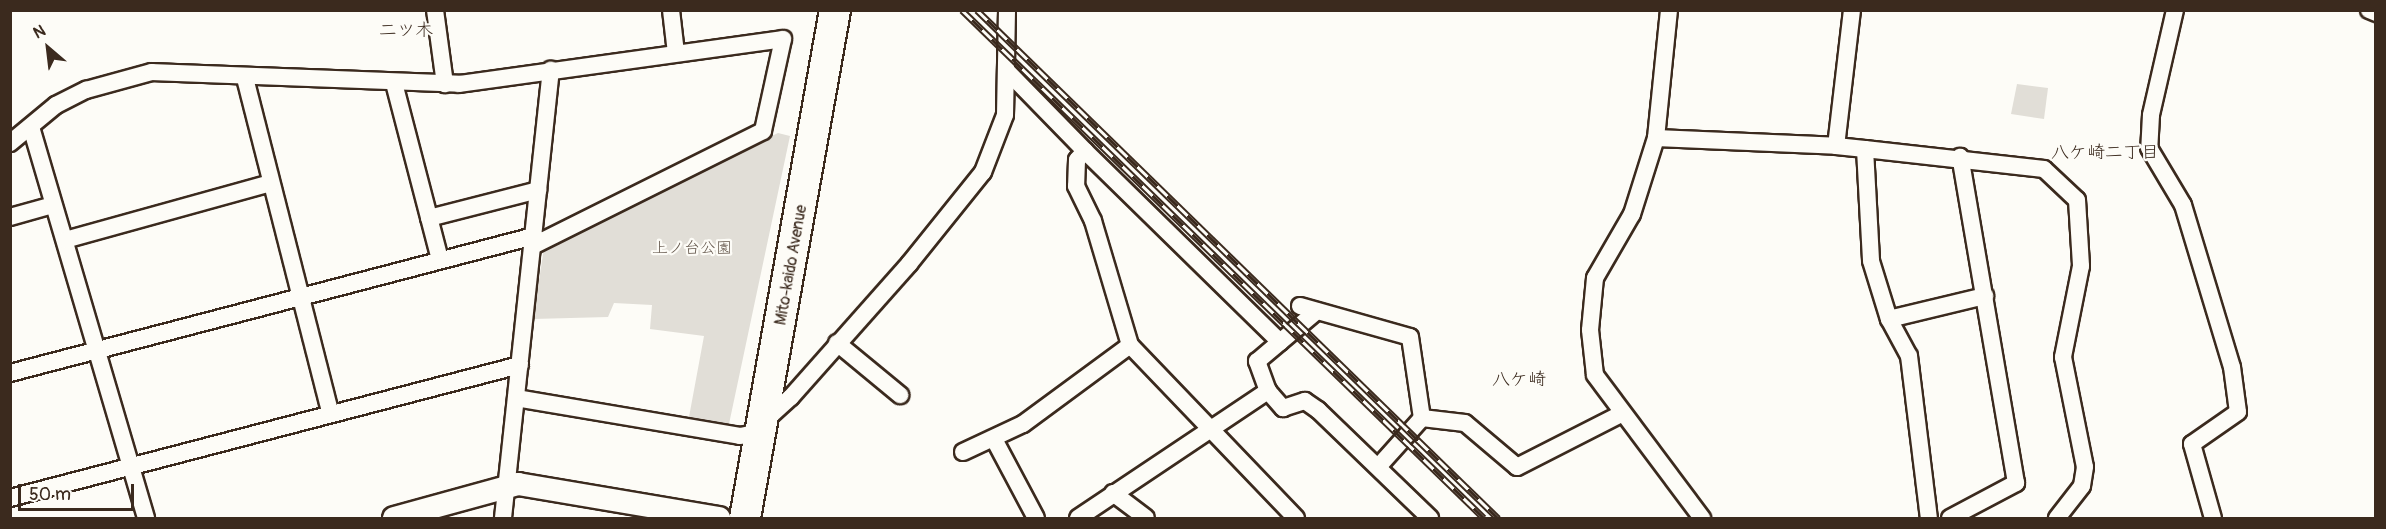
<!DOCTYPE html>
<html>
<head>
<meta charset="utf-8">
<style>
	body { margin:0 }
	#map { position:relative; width:2386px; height:529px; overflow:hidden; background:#fdfcf7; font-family:Pangolin,"Klee One",sans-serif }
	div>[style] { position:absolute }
	.green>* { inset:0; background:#e1ded7 }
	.roads { filter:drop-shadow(2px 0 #3b2a1e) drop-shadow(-2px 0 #3b2a1e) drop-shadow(0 2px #3b2a1e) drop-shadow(0 -2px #3b2a1e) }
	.street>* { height:16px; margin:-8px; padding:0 8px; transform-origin:8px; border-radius:8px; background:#fdfcf7 }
	.secondary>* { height:22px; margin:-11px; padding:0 11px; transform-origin:11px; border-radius:11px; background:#fdfcf7 }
	.highway>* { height:30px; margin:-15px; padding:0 15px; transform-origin:15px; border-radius:15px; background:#fdfcf7 }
	.rail>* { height:7px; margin-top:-3.5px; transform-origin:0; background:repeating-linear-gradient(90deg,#fdfcf7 0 14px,#3b2a1e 0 28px); box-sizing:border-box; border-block:2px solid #3b2a1e }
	span { translate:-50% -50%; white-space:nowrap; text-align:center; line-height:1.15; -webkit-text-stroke:4.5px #fdfcf7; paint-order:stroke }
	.park-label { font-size:16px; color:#64574c }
	.street-label { font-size:16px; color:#3b2a1e }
	.neighbourhood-label { font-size:18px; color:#3b2a1e }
	.frame { position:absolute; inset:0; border:12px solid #3b2a1e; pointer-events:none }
	.north { position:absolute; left:18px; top:18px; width:60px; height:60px; -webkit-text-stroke:4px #fdfcf7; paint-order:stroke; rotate:332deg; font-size:16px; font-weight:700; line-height:24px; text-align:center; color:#3b2a1e }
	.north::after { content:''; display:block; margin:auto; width:21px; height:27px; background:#3b2a1e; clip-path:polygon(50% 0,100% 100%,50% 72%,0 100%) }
	.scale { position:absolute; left:18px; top:484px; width:116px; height:27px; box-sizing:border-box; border:3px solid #3b2a1e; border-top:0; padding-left:8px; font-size:18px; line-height:21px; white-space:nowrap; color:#3b2a1e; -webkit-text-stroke:4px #fdfcf7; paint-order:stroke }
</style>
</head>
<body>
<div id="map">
	<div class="green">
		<div style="clip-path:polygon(2017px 84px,2048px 88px,2044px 119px,2011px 114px)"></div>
		<div style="clip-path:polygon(778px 133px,790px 136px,729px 424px,689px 417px,704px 336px,650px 329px,652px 305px,614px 303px,608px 317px,533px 319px,544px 248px)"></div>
	</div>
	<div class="roads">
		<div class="street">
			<div style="left:435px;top:10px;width:75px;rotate:82.3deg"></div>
			<div style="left:671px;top:10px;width:43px;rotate:83.4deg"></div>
			<div style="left:1669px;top:10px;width:129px;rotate:95.8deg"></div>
			<div style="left:1656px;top:138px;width:80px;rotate:107.5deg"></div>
			<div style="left:1632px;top:214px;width:74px;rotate:120deg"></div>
			<div style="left:1595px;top:278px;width:52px;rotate:95.5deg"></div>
			<div style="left:1590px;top:330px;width:45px;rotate:83.7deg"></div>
			<div style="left:1595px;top:375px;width:179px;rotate:53.2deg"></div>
			<div style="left:1852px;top:10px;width:137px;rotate:96.7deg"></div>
			<div style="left:1836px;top:146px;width:29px;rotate:6deg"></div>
			<div style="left:1865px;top:149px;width:112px;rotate:86.9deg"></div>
			<div style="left:1871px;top:261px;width:61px;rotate:72.8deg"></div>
			<div style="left:1889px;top:319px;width:42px;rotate:61.6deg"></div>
			<div style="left:1909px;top:356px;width:163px;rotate:83deg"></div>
			<div style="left:2175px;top:10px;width:108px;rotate:102.9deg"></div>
			<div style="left:2151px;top:115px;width:33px;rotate:93deg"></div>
			<div style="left:2149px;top:148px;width:66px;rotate:59.2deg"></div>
			<div style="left:2183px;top:205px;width:169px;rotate:73.2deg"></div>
			<div style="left:2232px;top:367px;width:45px;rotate:82.4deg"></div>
			<div style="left:2238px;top:412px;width:56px;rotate:145.2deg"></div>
			<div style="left:2192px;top:444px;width:77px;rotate:74.2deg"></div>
			<div style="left:2369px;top:10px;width:8px;rotate:23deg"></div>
			<div style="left:1007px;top:71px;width:112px;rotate:45.7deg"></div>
			<div style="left:1085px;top:151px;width:12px;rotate:132deg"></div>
			<div style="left:1077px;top:160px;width:26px;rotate:92deg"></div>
			<div style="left:1076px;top:186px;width:39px;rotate:64deg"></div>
			<div style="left:1093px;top:221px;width:129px;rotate:73.4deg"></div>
			<div style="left:1130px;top:345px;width:240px;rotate:46.2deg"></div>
			<div style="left:245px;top:78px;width:345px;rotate:75.7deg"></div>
			<div style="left:394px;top:83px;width:182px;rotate:75.4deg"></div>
			<div style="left:31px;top:127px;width:408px;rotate:73.6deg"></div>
			<div style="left:1656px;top:138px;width:180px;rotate:2.5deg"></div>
			<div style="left:10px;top:143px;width:60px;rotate:-39.6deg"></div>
			<div style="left:56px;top:105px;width:34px;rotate:-27deg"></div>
			<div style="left:86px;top:90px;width:68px;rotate:-15.3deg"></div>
			<div style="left:152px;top:72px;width:307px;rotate:2.2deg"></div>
			<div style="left:459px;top:84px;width:327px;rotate:-7.9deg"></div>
			<div style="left:783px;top:39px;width:94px;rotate:102.3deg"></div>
			<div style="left:763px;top:131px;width:256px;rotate:153.5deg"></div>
			<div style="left:1865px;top:149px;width:180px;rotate:6.4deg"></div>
			<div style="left:2044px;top:169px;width:45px;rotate:43.2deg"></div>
			<div style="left:2077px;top:200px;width:66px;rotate:86.5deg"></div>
			<div style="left:2081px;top:266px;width:93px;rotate:101.2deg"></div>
			<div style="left:2063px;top:357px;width:112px;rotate:78.7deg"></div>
			<div style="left:2085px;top:467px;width:19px;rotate:99deg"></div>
			<div style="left:2082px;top:486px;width:41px;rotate:128deg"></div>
			<div style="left:1085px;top:151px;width:273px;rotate:44.4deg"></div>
			<div style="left:1280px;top:342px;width:30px;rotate:140deg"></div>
			<div style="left:1257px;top:361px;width:32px;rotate:70deg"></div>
			<div style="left:10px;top:217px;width:45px;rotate:-15.6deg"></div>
			<div style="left:429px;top:218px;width:113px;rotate:-14.4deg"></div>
			<div style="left:65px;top:240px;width:213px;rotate:-15.5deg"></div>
			<div style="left:1300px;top:306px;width:114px;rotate:15.7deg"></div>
			<div style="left:1410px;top:337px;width:82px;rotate:81.6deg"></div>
			<div style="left:1889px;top:319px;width:99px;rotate:-13.5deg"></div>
			<div style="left:1280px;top:342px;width:48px;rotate:-40deg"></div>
			<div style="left:837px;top:343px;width:82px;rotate:39.5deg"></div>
			<div style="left:10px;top:373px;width:542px;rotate:-14.65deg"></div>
			<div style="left:516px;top:398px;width:227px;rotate:9.6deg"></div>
			<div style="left:740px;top:436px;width:10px;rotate:-11deg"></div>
			<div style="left:750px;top:434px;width:55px;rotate:-42.1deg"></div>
			<div style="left:791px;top:397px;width:178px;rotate:-48.4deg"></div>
			<div style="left:909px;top:264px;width:118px;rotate:-51.2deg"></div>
			<div style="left:983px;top:172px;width:61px;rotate:-68.9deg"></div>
			<div style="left:1005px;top:115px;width:105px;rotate:-88.9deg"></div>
			<div style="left:995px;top:441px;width:87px;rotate:62deg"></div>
			<div style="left:963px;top:452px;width:66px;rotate:-25deg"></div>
			<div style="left:1023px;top:424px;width:133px;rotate:-36.4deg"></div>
			<div style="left:1378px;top:467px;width:66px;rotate:-48.1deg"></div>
			<div style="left:1422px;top:418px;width:43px;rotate:6.6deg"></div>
			<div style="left:1465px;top:423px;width:68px;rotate:40.2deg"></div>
			<div style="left:1517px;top:467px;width:117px;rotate:-27deg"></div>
			<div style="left:1113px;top:493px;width:41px;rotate:37.1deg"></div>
			<div style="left:10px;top:498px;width:527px;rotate:-14.62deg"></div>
			<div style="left:503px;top:518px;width:451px;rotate:-83.9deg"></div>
			<div style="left:1078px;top:518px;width:229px;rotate:-33.8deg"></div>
			<div style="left:1268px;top:391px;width:23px;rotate:49deg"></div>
			<div style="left:1283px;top:408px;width:23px;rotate:-18deg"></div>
			<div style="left:1305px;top:401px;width:16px;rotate:35deg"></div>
			<div style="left:1318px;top:410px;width:156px;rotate:44deg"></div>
			<div style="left:1950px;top:518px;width:75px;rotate:-27.9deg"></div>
			<div style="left:2016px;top:483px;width:331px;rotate:-99.7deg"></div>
		</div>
		<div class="secondary">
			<div style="left:394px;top:518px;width:129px;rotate:-15.3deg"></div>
			<div style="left:518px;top:484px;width:204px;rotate:9.6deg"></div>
		</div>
		<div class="highway">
			<div style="left:745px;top:518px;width:516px;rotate:-79.95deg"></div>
		</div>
	</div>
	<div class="rail">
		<div style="left:962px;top:10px;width:728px;rotate:44.22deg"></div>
		<div style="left:977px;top:10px;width:728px;rotate:44.28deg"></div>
	</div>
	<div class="park-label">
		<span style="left:692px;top:248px">上ノ台公園</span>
	</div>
	<div class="street-label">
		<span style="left:791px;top:265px;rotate:-80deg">Mito-kaido Avenue</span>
	</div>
	<div class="neighbourhood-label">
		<span style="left:406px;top:31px">二ツ木</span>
		<span style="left:2105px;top:153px">八ケ崎二丁目</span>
		<span style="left:1519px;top:380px">八ケ崎</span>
	</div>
	<div class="frame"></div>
	<div class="north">N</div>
	<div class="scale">50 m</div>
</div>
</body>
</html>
